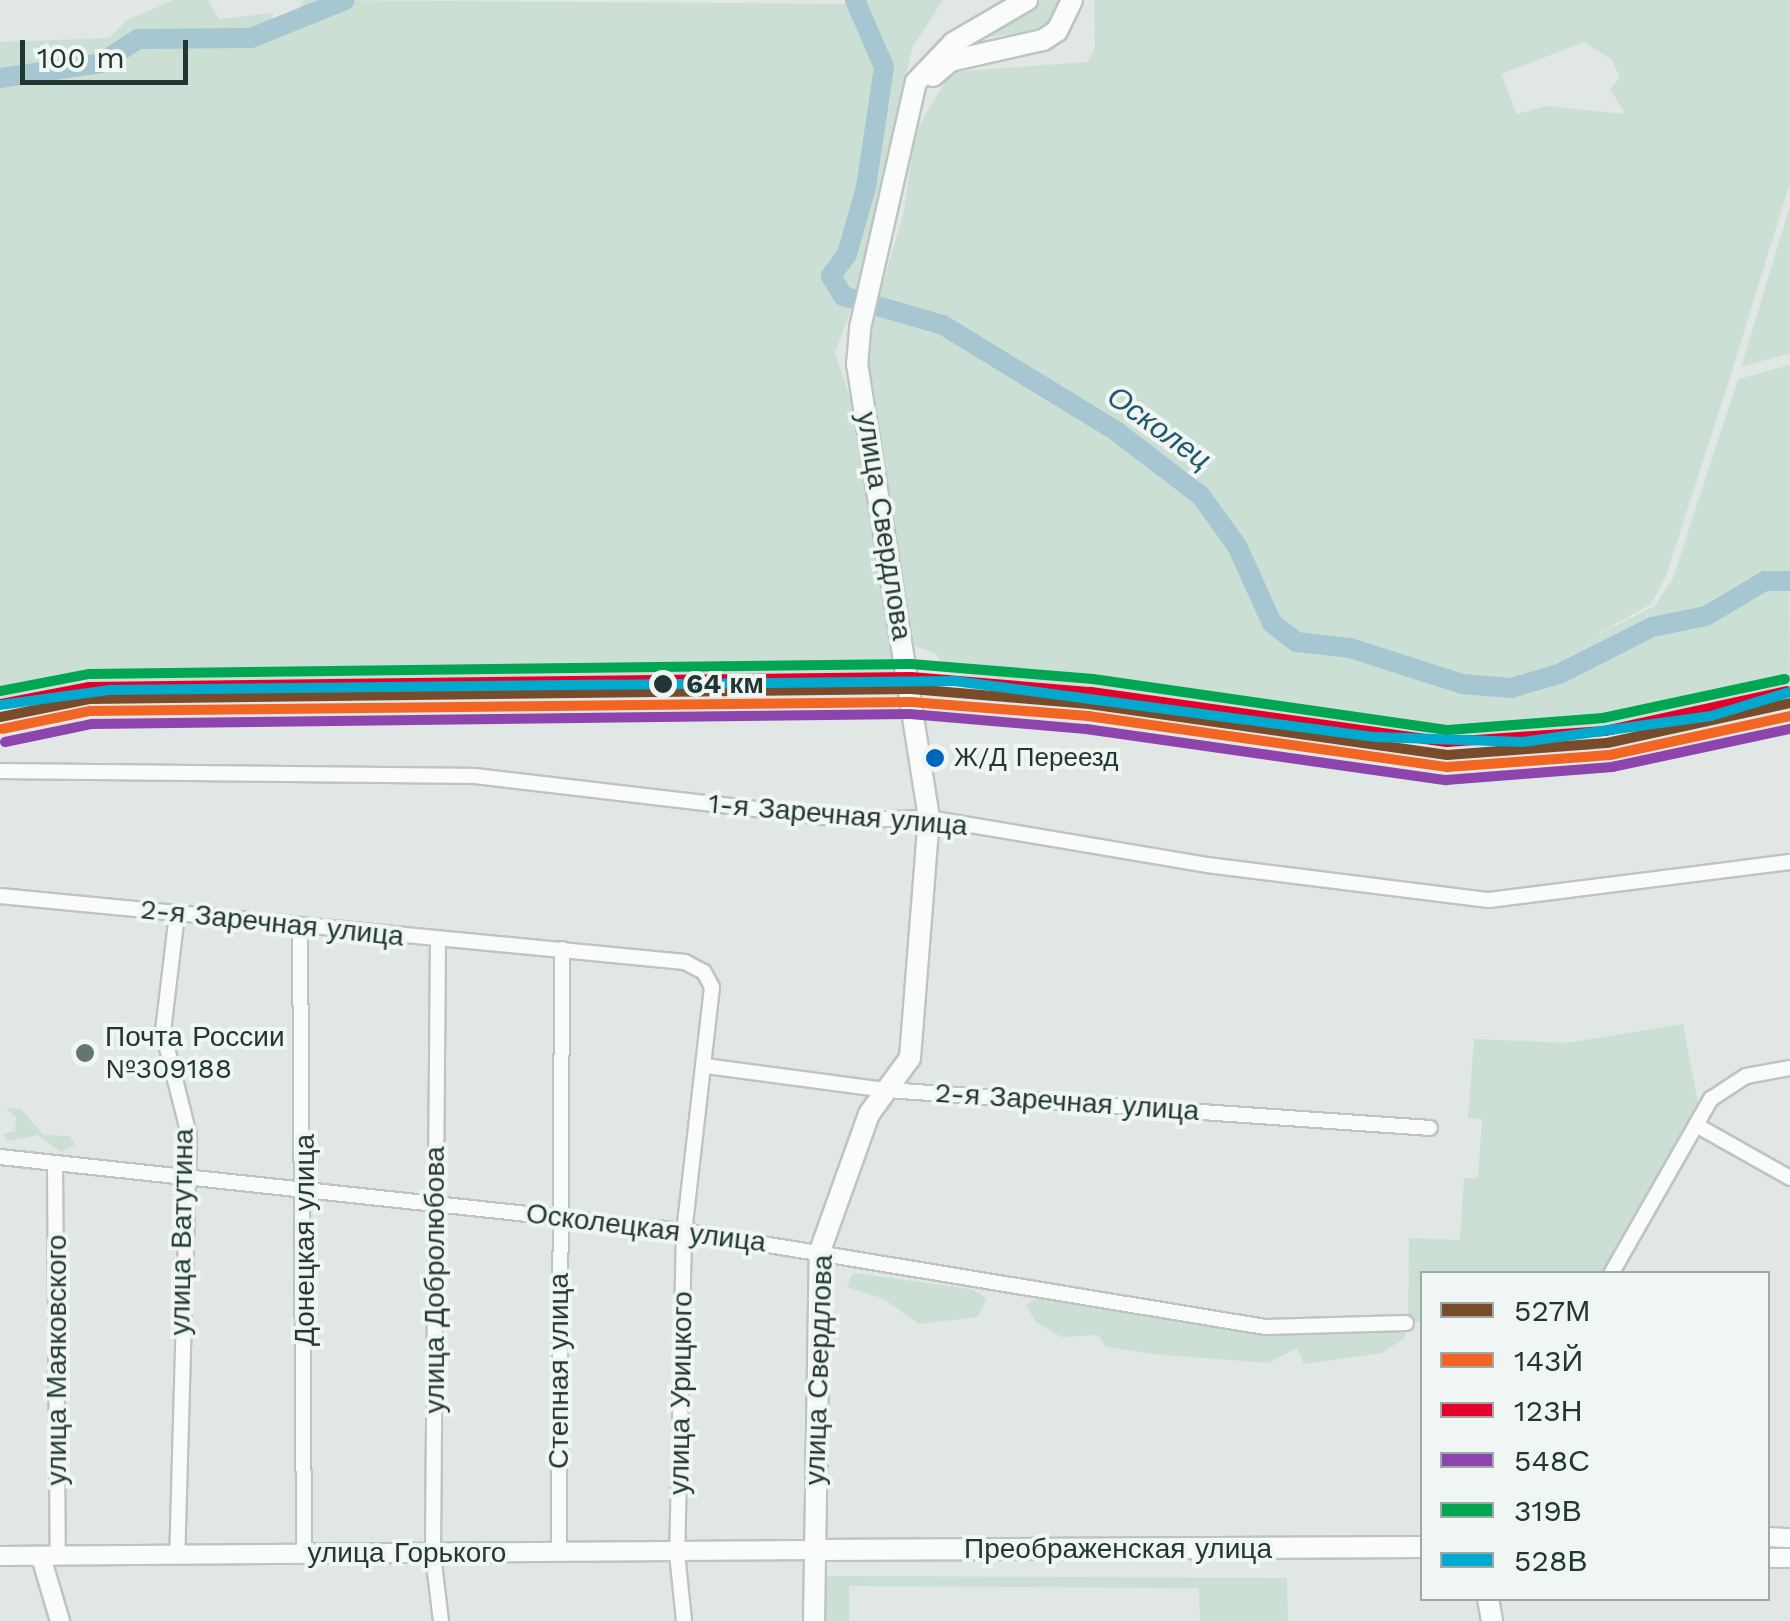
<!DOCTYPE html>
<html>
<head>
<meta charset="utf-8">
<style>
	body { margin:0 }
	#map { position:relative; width:1790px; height:1621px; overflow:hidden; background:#e1e7e5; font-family:"Work Sans",sans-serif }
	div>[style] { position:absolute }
	.green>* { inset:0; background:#ccdfd4 }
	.river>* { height:20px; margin:-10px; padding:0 10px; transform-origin:10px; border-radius:10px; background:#a6c6d1 }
	.roads { filter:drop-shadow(2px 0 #bec4c2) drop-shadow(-2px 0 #bec4c2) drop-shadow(0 2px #bec4c2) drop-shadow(0 -2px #bec4c2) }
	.minor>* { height:14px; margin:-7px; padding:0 7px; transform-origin:7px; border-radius:7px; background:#fafbfb }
	.tertiary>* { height:18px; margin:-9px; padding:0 9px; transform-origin:9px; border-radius:9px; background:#fafbfb }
	.secondary>* { height:20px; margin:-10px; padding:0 10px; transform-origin:10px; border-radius:10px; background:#fafbfb }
	.rail-1>* { height:10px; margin:-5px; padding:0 5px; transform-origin:5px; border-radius:5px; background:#7a4b2a }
	.rail-2>* { height:10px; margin:-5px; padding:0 5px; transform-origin:5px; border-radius:5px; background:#f26522 }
	.rail-3>* { height:10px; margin:-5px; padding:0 5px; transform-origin:5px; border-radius:5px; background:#e4002b }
	.rail-4>* { height:10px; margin:-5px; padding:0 5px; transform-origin:5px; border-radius:5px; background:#8e44ad }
	.rail-5>* { height:10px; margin:-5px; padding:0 5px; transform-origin:5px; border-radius:5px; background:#00a651 }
	.rail-6>* { height:10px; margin:-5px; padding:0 5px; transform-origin:5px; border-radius:5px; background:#00a9ce }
	.dots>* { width:28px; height:28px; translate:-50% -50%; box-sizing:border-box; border:5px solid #eff6f3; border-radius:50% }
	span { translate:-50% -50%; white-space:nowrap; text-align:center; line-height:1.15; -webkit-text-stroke:8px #eff6f3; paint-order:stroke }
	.bus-label { font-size:26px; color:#223734 }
	.left { translate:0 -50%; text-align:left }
	.street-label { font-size:28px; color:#223734 }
	.stop-label { font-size:28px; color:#223734; font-weight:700 }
	.poi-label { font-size:28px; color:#223734 }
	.water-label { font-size:30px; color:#22576d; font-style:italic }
	.legend { position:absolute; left:1420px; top:1271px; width:350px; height:330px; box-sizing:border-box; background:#eff6f3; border:2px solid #9daaa7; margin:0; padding:12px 18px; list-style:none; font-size:30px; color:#223734 }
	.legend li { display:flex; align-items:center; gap:20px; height:50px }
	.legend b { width:50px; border:2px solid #9daaa7 }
	.scale { position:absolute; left:20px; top:40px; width:168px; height:45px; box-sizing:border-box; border:5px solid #223734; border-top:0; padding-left:12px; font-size:30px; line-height:35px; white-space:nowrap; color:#223734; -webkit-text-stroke:8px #eff6f3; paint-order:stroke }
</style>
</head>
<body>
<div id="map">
	<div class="green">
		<div style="clip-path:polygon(174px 0,208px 0,219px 19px,273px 13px,272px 33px,288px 26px,304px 0,856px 4px,877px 68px,860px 188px,841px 251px,826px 276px,839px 302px,852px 306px,835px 353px,857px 418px,899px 674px,104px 683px,0 698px,0 82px,101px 66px,140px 43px,264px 36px,135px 36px,101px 59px,0 74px,0 42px,109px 38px,127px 20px)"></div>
		<div style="clip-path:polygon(864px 0,943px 0,912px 48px,857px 292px,844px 293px,836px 274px,851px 256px,870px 189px,889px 67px)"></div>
		<div style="clip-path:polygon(1042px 0,1062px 0,1051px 27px,986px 38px)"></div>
		<div style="clip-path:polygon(evenodd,1094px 0,1790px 0,1790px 183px,1731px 374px,1666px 576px,1651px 604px,1591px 638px,1655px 606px,1673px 578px,1738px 379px,1790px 365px,1790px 576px,1762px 576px,1703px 612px,1591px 646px,1601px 658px,1653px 632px,1707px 621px,1769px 585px,1789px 586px,1790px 689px,1638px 725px,1514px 738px,1421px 736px,949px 673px,935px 653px,915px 646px,870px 382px,869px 330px,904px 211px,915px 132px,951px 72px,1087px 62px,1095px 48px,1094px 0,1584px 42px,1611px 59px,1620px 77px,1610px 89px,1625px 114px,1546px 106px,1517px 114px,1501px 74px,1584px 42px)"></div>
		<div style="clip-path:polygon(1790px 206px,1790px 353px,1741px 367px)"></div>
		<div style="clip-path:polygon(1683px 1024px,1699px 1108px,1605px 1273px,1422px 1274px,1422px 1322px,1408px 1322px,1409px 1238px,1460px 1240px,1464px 1178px,1478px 1178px,1482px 1119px,1468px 1118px,1474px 1039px,1566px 1043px)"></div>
		<div style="clip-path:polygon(6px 1108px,21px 1109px,44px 1135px,70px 1136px,75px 1145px,61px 1152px,38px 1135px,8px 1141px,3px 1134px,15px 1131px,16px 1117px)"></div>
		<div style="clip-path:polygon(853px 1273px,971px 1289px,987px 1298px,978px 1317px,919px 1324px,884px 1299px,847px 1287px)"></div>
		<div style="clip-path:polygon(1037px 1298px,1283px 1335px,1406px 1327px,1405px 1338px,1382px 1353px,1304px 1364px,1297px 1348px,1268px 1363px,1153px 1354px,1106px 1347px,1098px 1335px,1061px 1337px,1035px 1321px,1026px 1305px)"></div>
		<div style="clip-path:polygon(822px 1576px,1287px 1578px,1288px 1621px,1200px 1621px,1199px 1588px,849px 1586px,849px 1621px,823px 1621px)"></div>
	</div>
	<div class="river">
		<div style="left:855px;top:0;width:73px;rotate:66.6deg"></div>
		<div style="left:884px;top:67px;width:121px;rotate:98.5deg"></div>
		<div style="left:866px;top:187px;width:70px;rotate:105.8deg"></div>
		<div style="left:847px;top:254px;width:27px;rotate:126deg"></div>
		<div style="left:831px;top:276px;width:23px;rotate:59deg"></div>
		<div style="left:843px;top:296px;width:104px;rotate:16.2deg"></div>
		<div style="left:943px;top:325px;width:203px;rotate:31.5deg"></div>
		<div style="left:1116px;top:431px;width:107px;rotate:37.4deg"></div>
		<div style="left:1201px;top:496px;width:62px;rotate:54.2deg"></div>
		<div style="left:1237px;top:546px;width:85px;rotate:65.6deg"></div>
		<div style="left:1272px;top:623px;width:31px;rotate:38deg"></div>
		<div style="left:1296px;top:642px;width:54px;rotate:6.3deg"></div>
		<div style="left:1350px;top:648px;width:118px;rotate:17.8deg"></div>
		<div style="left:1462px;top:684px;width:49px;rotate:4.7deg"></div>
		<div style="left:1511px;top:688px;width:50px;rotate:-16.3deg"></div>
		<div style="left:1559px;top:674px;width:104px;rotate:-26.8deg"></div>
		<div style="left:1652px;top:627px;width:55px;rotate:-11.5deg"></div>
		<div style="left:1706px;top:616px;width:69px;rotate:-30.7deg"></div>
		<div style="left:1765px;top:581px;width:25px"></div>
		<div style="left:0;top:78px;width:102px;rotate:-8.4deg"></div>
		<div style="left:101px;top:63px;width:44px;rotate:-33deg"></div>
		<div style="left:138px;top:39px;width:113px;rotate:-0.5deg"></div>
		<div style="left:251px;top:38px;width:101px;rotate:-22deg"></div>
	</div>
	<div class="roads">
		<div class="minor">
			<div style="left:0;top:771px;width:475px;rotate:0.6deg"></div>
			<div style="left:475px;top:776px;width:377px;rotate:6.7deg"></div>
			<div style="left:849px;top:820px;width:80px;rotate:-1.4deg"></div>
			<div style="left:929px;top:818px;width:282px;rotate:9.6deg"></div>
			<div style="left:1207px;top:865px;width:284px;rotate:7.1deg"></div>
			<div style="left:1489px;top:900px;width:303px;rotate:-7.2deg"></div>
			<div style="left:0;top:896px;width:688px;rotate:5.5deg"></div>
			<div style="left:685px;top:962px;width:21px;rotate:28deg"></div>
			<div style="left:704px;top:972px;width:17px;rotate:62deg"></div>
			<div style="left:712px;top:987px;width:246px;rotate:96.5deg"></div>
			<div style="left:684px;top:1231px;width:322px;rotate:91.2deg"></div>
			<div style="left:677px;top:1553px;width:68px;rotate:84.1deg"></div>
			<div style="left:177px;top:914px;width:119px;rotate:96.8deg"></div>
			<div style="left:163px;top:1032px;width:106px;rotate:75.8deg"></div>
			<div style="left:189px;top:1135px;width:419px;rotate:91.6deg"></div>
			<div style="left:300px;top:927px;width:626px;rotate:89.63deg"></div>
			<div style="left:438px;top:939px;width:616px;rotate:90.47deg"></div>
			<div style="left:433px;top:1555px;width:66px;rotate:83.1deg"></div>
			<div style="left:706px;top:1066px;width:183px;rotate:7.6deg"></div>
			<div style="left:887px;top:1090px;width:544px;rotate:4deg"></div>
			<div style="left:1696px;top:1125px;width:108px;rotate:29.4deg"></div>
			<div style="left:0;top:1157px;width:688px;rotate:6.17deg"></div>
			<div style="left:684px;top:1231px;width:589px;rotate:9.38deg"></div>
			<div style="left:1265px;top:1327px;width:141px;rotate:-1.6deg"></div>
			<div style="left:55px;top:1163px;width:394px;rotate:89.6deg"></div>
			<div style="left:1611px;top:1274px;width:202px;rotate:-60.3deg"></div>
			<div style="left:1711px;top:1099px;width:42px;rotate:-33.3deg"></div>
			<div style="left:1746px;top:1076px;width:45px;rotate:-10.3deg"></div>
			<div style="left:559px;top:1552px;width:603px;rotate:-89.71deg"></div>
		</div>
		<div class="tertiary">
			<div style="left:1768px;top:1537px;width:22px;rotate:3deg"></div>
			<div style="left:0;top:1556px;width:813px;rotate:-0.42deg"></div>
			<div style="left:41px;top:1557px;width:67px;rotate:73.5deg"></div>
			<div style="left:1768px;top:1558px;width:22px"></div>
		</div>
		<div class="secondary">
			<div style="left:933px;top:76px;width:23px;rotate:-41deg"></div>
			<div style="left:950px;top:61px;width:95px;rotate:-12.7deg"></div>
			<div style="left:1043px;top:40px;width:17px;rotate:-33deg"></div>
			<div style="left:1057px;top:31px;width:34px;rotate:-64deg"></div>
			<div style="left:813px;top:1550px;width:609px;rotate:-0.28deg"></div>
			<div style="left:1488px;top:1598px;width:23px;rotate:80deg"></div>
			<div style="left:814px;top:1621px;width:370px;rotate:-89.1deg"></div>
			<div style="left:820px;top:1251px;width:145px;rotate:-70.3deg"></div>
			<div style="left:869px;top:1114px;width:69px;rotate:-53.8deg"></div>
			<div style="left:910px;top:1058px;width:241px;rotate:-85.5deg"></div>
			<div style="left:929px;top:818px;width:459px;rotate:-99deg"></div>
			<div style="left:857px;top:365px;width:37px;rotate:-85deg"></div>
			<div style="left:860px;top:328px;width:252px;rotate:-77.2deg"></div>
			<div style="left:916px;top:82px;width:54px;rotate:-46.5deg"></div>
			<div style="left:953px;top:43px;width:86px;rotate:-30.2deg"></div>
		</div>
	</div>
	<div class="rail-1">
		<div style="left:0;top:717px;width:91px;rotate:-11.4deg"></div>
		<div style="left:89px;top:699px;width:822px;rotate:-0.7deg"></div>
		<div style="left:911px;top:689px;width:179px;rotate:4.8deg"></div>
		<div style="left:1089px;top:704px;width:362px;rotate:8.1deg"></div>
		<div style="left:1447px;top:755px;width:160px;rotate:-4.3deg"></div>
		<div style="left:1607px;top:743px;width:187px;rotate:-12.3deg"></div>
	</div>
	<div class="rail-2">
		<div style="left:2px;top:729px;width:90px;rotate:-11.6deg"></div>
		<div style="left:90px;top:711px;width:821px;rotate:-0.63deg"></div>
		<div style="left:911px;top:702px;width:178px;rotate:4.5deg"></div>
		<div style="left:1088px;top:716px;width:363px;rotate:8.1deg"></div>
		<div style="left:1447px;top:767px;width:163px;rotate:-4.2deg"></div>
		<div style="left:1610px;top:755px;width:184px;rotate:-12.2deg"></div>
	</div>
	<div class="rail-3">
		<div style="left:0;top:704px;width:91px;rotate:-10.8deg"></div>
		<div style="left:89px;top:687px;width:822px;rotate:-0.7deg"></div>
		<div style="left:911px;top:677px;width:181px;rotate:4.8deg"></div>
		<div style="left:1091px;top:692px;width:359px;rotate:8deg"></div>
		<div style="left:1447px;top:742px;width:158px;rotate:-4deg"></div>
		<div style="left:1605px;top:731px;width:186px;rotate:-12.4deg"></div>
	</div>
	<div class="rail-4">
		<div style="left:5px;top:742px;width:89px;rotate:-11.7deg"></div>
		<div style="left:92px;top:724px;width:818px;rotate:-0.7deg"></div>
		<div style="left:910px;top:714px;width:177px;rotate:4.9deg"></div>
		<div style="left:1086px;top:729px;width:364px;rotate:8.1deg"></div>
		<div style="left:1446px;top:780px;width:167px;rotate:-4.5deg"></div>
		<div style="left:1612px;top:767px;width:182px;rotate:-12.1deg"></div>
	</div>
	<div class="rail-5">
		<div style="left:0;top:691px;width:91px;rotate:-10.8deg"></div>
		<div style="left:89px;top:674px;width:822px;rotate:-0.7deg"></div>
		<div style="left:911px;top:664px;width:183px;rotate:4.7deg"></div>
		<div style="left:1093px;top:679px;width:359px;rotate:8.2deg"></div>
		<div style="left:1448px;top:730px;width:155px;rotate:-4.4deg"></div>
		<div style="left:1603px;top:718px;width:186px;rotate:-12.1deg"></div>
	</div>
	<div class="rail-6">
		<div style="left:0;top:705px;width:110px;rotate:-7.8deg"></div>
		<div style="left:109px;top:690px;width:846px;rotate:-0.61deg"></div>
		<div style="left:955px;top:681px;width:426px;rotate:7.6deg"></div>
		<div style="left:1377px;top:737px;width:145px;rotate:2deg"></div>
		<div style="left:1522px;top:742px;width:191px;rotate:-7.8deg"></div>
		<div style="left:1711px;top:716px;width:83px;rotate:-16.9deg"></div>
	</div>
	<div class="dots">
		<div style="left:663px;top:684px;background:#223734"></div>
		<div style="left:935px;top:758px;background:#0065bd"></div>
		<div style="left:85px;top:1053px;background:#657572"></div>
	</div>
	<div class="bus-label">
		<span class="left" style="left:954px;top:758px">Ж/Д Переезд</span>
	</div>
	<div class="street-label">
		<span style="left:884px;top:526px;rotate:81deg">улица Свердлова</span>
		<span style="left:838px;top:815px;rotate:5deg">1-я Заречная улица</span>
		<span style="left:272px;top:923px;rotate:6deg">2-я Заречная улица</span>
		<span style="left:1067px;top:1102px;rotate:4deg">2-я Заречная улица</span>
		<span style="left:646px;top:1228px;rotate:7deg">Осколецкая улица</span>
		<span style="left:182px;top:1232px;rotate:-89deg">улица Ватутина</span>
		<span style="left:305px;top:1240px;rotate:-90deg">Донецкая улица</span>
		<span style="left:435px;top:1280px;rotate:-90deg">улица Добролюбова</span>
		<span style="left:57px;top:1360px;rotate:-90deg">улица Маяковского</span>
		<span style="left:819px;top:1370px;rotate:-88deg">улица Свердлова</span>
		<span style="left:559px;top:1371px;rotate:-90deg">Степная улица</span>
		<span style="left:681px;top:1393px;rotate:-89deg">улица Урицкого</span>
		<span style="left:1118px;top:1549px">Преображенская улица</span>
		<span style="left:407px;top:1553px">улица Горького</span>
	</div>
	<div class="stop-label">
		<span class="left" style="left:686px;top:684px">64 км</span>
	</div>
	<div class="poi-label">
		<span class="left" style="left:105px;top:1053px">Почта России<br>№309188</span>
	</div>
	<div class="water-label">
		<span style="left:1159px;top:428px;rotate:36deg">Осколец</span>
	</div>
	<ul class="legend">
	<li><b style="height:12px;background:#7a4b2a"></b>527М</li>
	<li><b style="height:12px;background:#f26522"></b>143Й</li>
	<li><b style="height:12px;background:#e4002b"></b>123Н</li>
	<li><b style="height:12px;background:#8e44ad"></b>548С</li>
	<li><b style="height:12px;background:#00a651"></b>319В</li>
	<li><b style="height:12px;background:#00a9ce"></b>528В</li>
	</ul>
	<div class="scale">100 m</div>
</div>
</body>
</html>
